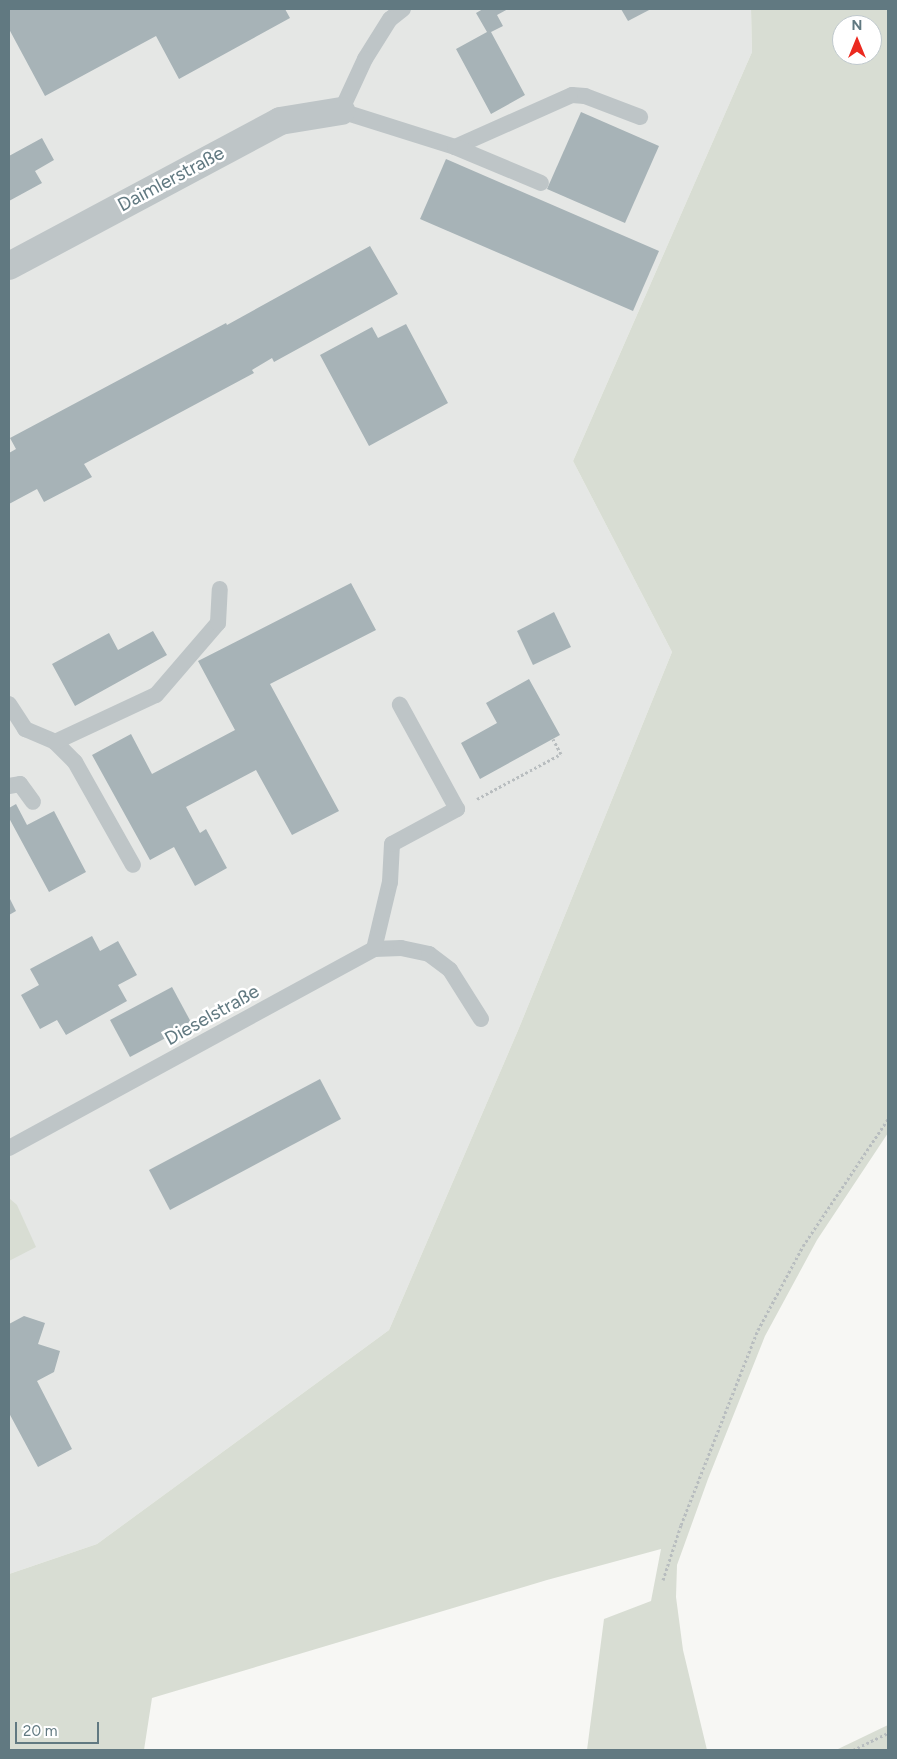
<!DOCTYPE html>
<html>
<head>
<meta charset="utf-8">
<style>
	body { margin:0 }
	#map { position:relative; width:897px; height:1759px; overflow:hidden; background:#f7f7f4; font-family:Figtree,sans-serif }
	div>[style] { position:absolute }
	.built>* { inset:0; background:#e5e7e5 }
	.green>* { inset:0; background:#d8ddd3 }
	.building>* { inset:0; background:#a7b3b7 }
	.path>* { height:3px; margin-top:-1.5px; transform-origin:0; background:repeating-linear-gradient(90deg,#b8bdbf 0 2.5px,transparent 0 5px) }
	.lane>* { height:16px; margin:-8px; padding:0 8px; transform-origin:8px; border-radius:8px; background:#bec5c7 }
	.street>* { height:28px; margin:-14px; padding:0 14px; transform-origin:14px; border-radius:14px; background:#bec5c7 }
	span { translate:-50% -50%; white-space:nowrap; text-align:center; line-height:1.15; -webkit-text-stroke:5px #fff; paint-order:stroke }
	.street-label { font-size:19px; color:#617981 }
	.frame { position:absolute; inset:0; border:10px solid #617981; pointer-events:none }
	.north { position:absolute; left:832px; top:15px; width:50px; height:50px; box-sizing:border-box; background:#fff; border:1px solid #c0c9cd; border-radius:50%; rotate:0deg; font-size:14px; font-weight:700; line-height:20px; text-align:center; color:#617981 }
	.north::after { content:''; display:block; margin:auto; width:18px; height:22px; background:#eb2a20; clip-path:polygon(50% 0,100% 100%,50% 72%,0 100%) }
	.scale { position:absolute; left:15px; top:1722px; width:84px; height:22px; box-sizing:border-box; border:2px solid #617981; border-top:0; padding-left:6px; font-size:15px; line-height:18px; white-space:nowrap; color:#617981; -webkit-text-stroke:4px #fff; paint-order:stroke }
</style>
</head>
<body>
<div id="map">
	<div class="built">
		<div style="clip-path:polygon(9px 9px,751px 9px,752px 52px,573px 461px,672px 652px,519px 1028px,389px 1330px,97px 1544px,9px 1574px)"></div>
	</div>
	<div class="green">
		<div style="clip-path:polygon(evenodd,751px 9px,888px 9px,888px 1133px,817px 1240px,765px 1336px,708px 1479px,677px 1565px,676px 1597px,683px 1650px,707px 1750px,587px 1750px,604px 1619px,651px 1601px,661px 1549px,547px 1580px,152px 1698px,144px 1750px,9px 1750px,9px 1574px,97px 1544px,389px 1330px,519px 1028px,672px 652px,573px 461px,752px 52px,751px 9px,842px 25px,872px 25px,872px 55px,842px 55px,842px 25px)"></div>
		<div style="clip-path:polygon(9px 1198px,17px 1205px,36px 1247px,9px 1261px)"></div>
		<div style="clip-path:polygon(888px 1725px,888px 1750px,836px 1750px)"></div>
	</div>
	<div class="building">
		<div style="clip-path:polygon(9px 9px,285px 9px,290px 18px,179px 79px,156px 36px,45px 96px,9px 29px)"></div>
		<div style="clip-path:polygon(483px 9px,508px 9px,497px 15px,503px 26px,491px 32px,525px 95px,491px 114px,456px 49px,487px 32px,476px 13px)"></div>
		<div style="clip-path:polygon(621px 9px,651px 9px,628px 21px)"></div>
		<div style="clip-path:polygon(581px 112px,659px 146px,625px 223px,547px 189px)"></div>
		<div style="clip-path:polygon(42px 138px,54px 160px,35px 171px,42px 183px,9px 201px,9px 156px)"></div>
		<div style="clip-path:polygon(446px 159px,659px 251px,633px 311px,420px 219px)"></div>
		<div style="clip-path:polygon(370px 246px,398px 294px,274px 362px,272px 358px,252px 370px,254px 373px,84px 464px,92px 477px,44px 502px,37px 489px,9px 504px,9px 453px,16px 449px,10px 438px,226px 323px,227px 325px)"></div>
		<div style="clip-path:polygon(406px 324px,448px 403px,369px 446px,320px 355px,372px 327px,378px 338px)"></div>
		<div style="clip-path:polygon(351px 583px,376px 630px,270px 684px,339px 811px,292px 835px,256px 770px,186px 807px,200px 833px,206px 829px,227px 868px,195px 886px,174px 847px,150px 860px,92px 755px,131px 734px,152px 774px,235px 730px,198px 661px)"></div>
		<div style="clip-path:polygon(554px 612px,571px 647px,533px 665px,517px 631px)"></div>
		<div style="clip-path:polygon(153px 631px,167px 655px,75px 706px,52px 664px,109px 633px,118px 650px)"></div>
		<div style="clip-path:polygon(529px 679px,560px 735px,480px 779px,461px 743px,497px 723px,486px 703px)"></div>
		<div style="clip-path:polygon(16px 804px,27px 825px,54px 811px,86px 872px,49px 892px,9px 818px,9px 808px)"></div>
		<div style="clip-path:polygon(9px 897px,16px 911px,9px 915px)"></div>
		<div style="clip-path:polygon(92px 936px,100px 951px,118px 941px,137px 975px,118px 985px,127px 1001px,66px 1035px,57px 1020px,40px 1029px,21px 995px,39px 985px,30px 969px)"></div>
		<div style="clip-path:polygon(172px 987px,192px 1024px,130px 1057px,110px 1020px)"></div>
		<div style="clip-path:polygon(320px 1079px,341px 1119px,170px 1210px,149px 1170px)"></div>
		<div style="clip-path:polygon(24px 1316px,45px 1323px,38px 1344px,60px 1351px,54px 1372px,37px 1381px,72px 1449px,38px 1467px,9px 1413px,9px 1324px)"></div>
	</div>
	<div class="path">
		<div style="left:477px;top:799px;width:95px;rotate:-28.2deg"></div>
		<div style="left:561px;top:754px;width:17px;rotate:-118deg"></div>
		<div style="left:663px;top:1580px;width:58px;rotate:-71.9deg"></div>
		<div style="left:681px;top:1525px;width:210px;rotate:-68.5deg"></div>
		<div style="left:758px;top:1330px;width:95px;rotate:-61.8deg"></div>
		<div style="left:803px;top:1246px;width:153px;rotate:-56.2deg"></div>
		<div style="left:853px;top:1750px;width:39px;rotate:-26deg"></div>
	</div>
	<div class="lane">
		<div style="left:403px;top:9px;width:16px;rotate:142deg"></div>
		<div style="left:390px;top:19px;width:47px;rotate:122deg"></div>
		<div style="left:365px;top:59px;width:57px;rotate:114.8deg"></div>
		<div style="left:341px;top:111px;width:120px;rotate:17.5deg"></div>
		<div style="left:455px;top:147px;width:128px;rotate:-24deg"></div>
		<div style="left:572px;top:95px;width:13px;rotate:4deg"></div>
		<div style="left:585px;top:96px;width:59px;rotate:20.9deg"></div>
		<div style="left:455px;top:147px;width:93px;rotate:22.7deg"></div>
		<div style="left:9px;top:704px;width:30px;rotate:57deg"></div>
		<div style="left:25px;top:729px;width:33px;rotate:23deg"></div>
		<div style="left:55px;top:742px;width:28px;rotate:45deg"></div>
		<div style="left:75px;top:762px;width:118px;rotate:60.6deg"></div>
		<div style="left:55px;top:742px;width:111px;rotate:-25deg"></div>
		<div style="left:156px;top:695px;width:95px;rotate:-49.3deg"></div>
		<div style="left:218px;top:623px;width:34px;rotate:-87deg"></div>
		<div style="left:9px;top:786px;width:11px;rotate:-10deg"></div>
		<div style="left:20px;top:784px;width:22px;rotate:54deg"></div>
		<div style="left:374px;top:949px;width:27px;rotate:-2deg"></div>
		<div style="left:401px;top:948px;width:29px;rotate:12deg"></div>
		<div style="left:429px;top:954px;width:26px;rotate:37deg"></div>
		<div style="left:450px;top:970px;width:58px;rotate:57.7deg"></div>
		<div style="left:9px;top:1148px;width:416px;rotate:-28.6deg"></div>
		<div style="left:374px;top:949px;width:69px;rotate:-76.6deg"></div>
		<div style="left:390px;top:882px;width:38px;rotate:-87deg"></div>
		<div style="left:392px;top:844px;width:74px;rotate:-28.3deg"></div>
		<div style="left:457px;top:809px;width:119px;rotate:-118.7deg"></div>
	</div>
	<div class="street">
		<div style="left:9px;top:266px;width:307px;rotate:-28.1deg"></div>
		<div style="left:280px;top:121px;width:62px;rotate:-9.3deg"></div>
	</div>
	<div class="street-label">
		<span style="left:171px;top:179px;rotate:-28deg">Daimlerstraße</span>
		<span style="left:212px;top:1015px;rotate:-29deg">Dieselstraße</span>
	</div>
	<div class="frame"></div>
	<div class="north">N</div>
	<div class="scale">20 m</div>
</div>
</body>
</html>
